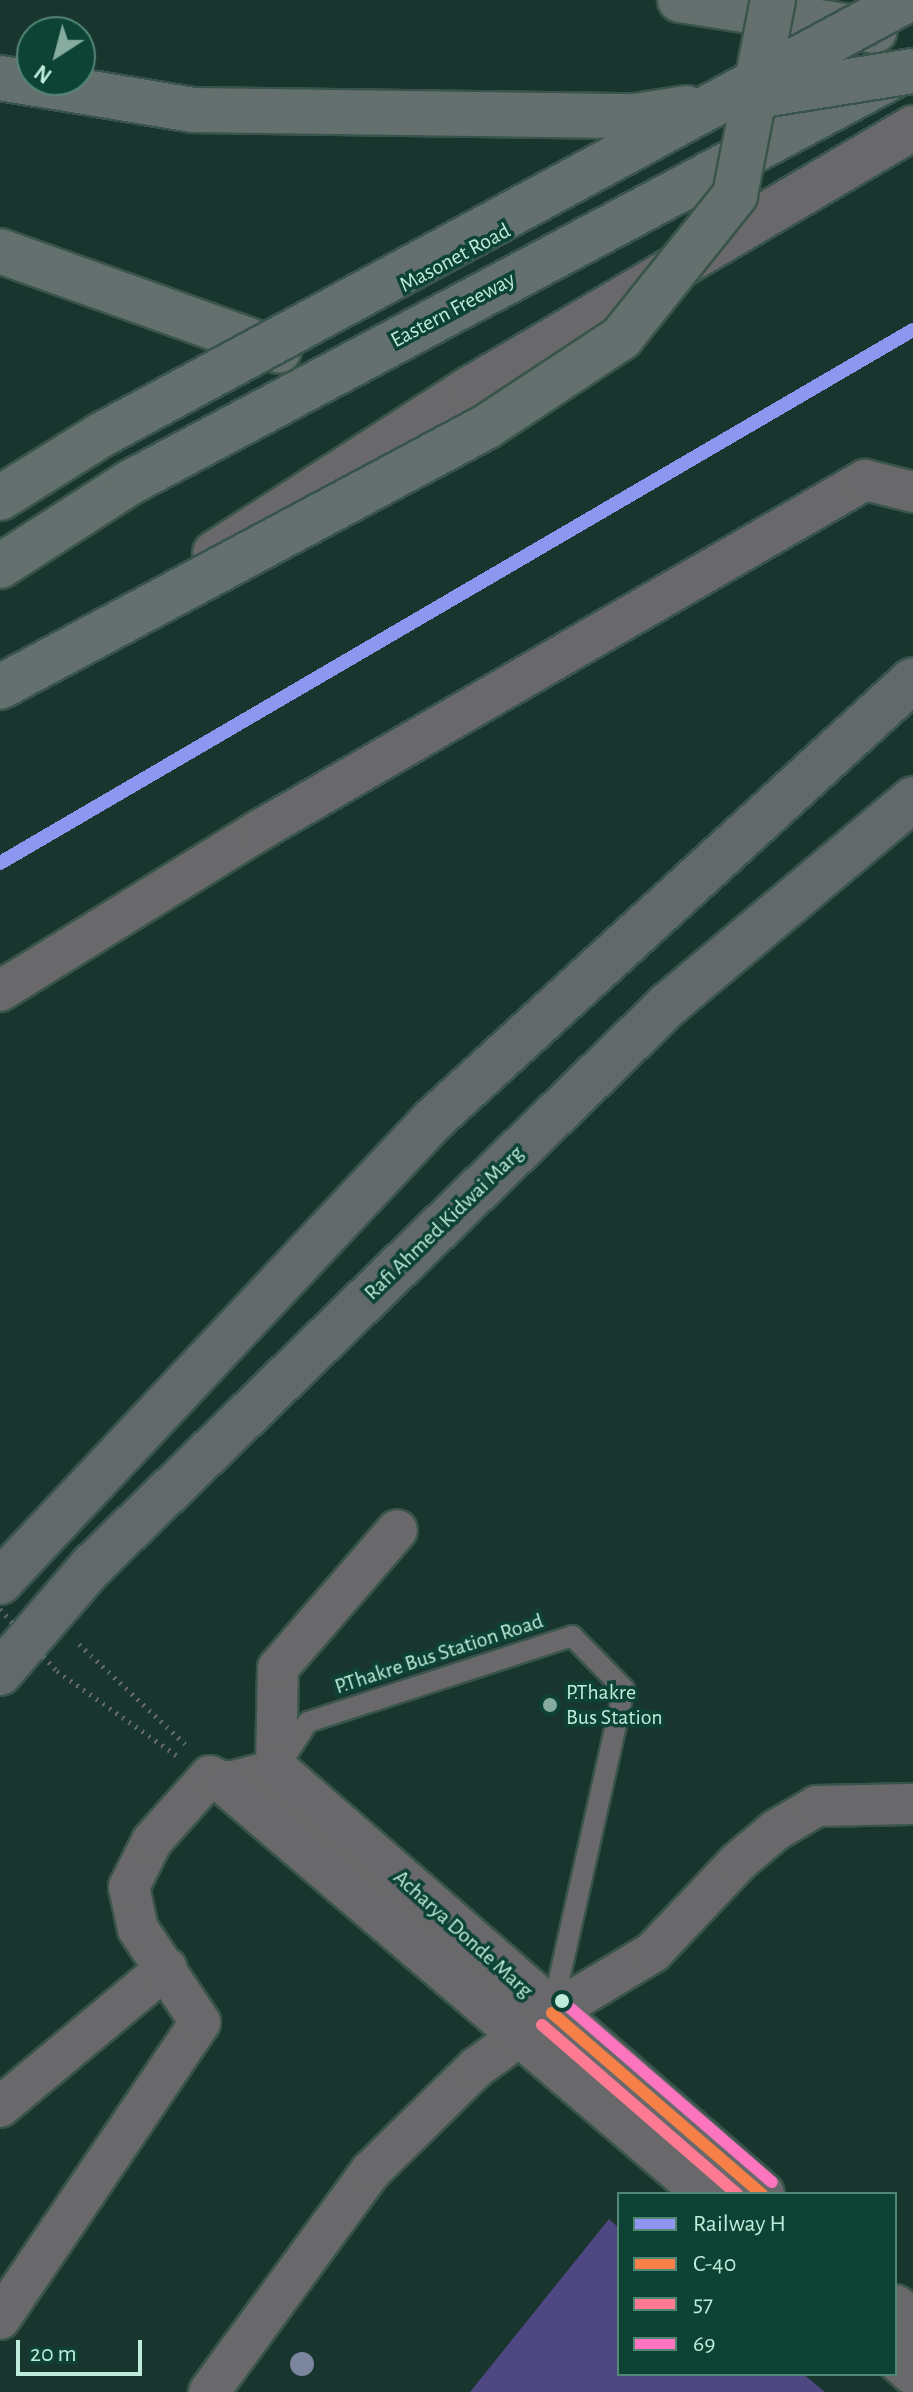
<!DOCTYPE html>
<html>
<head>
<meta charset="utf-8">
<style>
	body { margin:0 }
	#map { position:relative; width:913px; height:2392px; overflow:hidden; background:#19362e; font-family:"Alegreya Sans",sans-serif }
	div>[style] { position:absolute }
	.green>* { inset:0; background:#4f4781 }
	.path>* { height:5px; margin-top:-2.5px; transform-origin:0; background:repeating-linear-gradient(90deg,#64696a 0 2px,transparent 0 8px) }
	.roads { filter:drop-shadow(2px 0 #39544c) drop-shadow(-2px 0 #39544c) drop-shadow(0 2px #39544c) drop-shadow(0 -2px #39544c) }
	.service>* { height:20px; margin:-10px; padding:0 10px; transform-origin:10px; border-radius:10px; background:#69696b }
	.minor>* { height:40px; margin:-20px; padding:0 20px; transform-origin:20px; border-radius:20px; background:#69696b }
	.tertiary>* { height:44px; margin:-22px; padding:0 22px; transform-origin:22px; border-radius:22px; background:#69696b }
	.primary>* { height:44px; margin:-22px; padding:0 22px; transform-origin:22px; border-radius:22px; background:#61696a }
	.motorway>* { height:44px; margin:-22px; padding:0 22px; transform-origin:22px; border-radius:22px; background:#64706e }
	.path-bridge>* { height:5px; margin-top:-2.5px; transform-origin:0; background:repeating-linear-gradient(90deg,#64696a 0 2px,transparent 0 8px) }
	.bridges { filter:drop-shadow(2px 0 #39544c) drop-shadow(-2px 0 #39544c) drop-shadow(0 2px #39544c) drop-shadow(0 -2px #39544c) }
	.motorway-bridge>* { height:44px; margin:-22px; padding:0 22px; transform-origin:22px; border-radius:22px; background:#64706e }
	.bus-1>* { height:12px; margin:-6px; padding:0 6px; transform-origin:6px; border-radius:6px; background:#f78048 }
	.bus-2>* { height:12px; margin:-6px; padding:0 6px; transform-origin:6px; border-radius:6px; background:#fe7a93 }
	.bus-3>* { height:12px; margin:-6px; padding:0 6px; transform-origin:6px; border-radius:6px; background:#fc73be }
	.rail-1>* { height:14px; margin:-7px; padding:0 7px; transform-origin:7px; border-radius:7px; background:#8e97f0 }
	.trees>* { width:24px; height:24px; margin:-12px; border-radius:50%; background:#7b859e }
	.dots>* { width:22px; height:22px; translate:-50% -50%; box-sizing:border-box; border:4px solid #0c4334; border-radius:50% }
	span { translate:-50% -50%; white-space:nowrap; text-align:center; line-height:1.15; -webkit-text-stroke:7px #0c4334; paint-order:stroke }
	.street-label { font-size:22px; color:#bfebda }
	.poi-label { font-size:22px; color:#bfebda }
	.left { translate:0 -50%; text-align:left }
	.legend { position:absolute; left:617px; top:2192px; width:280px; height:184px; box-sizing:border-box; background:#0c4334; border:2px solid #548676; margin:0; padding:10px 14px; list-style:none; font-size:24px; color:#bfebda }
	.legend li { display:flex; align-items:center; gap:16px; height:40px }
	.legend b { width:40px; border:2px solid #548676 }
	.north { position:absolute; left:16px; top:16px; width:80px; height:80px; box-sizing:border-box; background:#0c4334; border:2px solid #548676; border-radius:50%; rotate:216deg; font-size:22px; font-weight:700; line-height:32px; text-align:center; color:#bfebda }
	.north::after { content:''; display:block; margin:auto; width:28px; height:36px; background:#85ac9e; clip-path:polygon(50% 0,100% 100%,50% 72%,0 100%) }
	.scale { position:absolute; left:16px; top:2340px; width:126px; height:36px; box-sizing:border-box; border:4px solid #bfebda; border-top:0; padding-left:10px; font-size:24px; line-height:28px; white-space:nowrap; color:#bfebda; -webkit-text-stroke:6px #0c4334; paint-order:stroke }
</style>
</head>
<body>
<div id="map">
	<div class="green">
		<div style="clip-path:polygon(609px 2219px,619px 2228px,619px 2374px,803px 2374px,825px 2392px,470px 2392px)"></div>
	</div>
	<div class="path">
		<div style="left:79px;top:1644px;width:146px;rotate:43.3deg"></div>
		<div style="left:57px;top:1671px;width:146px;rotate:35.2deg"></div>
	</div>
	<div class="roads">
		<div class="service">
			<div style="left:283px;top:1760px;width:45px;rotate:-56.7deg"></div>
			<div style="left:308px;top:1722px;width:278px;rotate:-18deg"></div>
			<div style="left:572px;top:1636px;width:74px;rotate:45.5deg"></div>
			<div style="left:624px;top:1689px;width:330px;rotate:102.6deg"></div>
		</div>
		<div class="minor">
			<div style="left:0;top:991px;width:306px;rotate:-31.8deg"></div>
			<div style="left:260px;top:830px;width:699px;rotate:-30.05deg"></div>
			<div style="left:865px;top:480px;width:49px;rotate:14deg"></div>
			<div style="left:0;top:2107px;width:217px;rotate:-39.9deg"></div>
			<div style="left:0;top:2319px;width:358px;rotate:-56deg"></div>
			<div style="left:200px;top:2022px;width:112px;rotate:-123.7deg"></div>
			<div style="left:138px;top:1929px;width:43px;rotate:-102.1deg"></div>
			<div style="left:129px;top:1887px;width:51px;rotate:-63.4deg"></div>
			<div style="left:152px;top:1841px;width:87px;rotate:-48.3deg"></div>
			<div style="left:210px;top:1776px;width:17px;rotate:24deg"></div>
			<div style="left:226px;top:1783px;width:52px;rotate:-14.6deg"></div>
			<div style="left:276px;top:1770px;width:102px;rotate:-88.9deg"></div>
			<div style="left:278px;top:1668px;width:182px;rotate:-49.2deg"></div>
			<div style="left:209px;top:2392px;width:274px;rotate:-53.8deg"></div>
			<div style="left:371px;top:2171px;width:148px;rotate:-44.5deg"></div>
			<div style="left:477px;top:2067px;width:92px;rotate:-35.8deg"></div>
			<div style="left:552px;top:2013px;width:118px;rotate:-31.1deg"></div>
			<div style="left:653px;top:1952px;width:124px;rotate:-46.6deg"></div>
			<div style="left:738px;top:1862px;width:50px;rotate:-40.1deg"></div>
			<div style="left:776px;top:1830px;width:48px;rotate:-30.3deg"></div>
			<div style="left:817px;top:1806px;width:96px;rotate:-1.2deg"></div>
		</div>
		<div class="tertiary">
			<div style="left:215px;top:553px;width:307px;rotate:-32.8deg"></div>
			<div style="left:473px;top:387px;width:511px;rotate:-30.48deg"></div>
			<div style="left:276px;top:1770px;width:645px;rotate:41.1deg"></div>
			<div style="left:226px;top:1783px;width:633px;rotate:40.51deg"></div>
			<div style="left:895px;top:2307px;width:23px;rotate:40deg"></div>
			<div style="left:895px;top:2356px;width:24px;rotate:42deg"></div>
		</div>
		<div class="primary">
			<div style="left:0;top:1582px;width:633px;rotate:-46.86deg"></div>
			<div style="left:433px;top:1120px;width:651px;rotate:-42.51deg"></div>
			<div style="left:0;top:1673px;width:140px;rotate:-49.4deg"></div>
			<div style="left:91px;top:1567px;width:807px;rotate:-44.25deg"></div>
			<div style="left:669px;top:1004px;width:319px;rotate:-40deg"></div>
		</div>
		<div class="motorway">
			<div style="left:680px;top:0;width:197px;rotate:9deg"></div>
			<div style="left:0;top:251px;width:296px;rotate:19.7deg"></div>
			<div style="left:0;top:566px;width:156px;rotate:-32.7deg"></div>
			<div style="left:131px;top:482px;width:860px;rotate:-28.03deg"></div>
		</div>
	</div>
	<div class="path-bridge">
		<div style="left:0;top:1609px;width:83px;rotate:47.4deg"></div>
	</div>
	<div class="bridges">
		<div class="motorway-bridge">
			<div style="left:0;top:78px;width:197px;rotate:9.4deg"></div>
			<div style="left:194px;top:110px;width:441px;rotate:0.8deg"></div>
			<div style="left:635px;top:116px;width:52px;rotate:-8.9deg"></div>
			<div style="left:750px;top:97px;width:165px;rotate:-9.1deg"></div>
			<div style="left:0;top:498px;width:121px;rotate:-31.9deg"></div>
			<div style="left:103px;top:434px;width:914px;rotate:-28.36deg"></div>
			<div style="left:0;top:687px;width:551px;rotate:-28.15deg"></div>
			<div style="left:486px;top:427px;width:162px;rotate:-33.4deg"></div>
			<div style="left:621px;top:338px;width:183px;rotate:-51.4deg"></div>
			<div style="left:735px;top:195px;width:199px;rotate:-79deg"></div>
		</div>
	</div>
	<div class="bus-1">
		<div style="left:552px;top:2013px;width:277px;rotate:40.8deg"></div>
	</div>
	<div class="bus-2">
		<div style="left:542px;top:2025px;width:258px;rotate:40.9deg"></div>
	</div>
	<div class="bus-3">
		<div style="left:562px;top:2001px;width:277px;rotate:40.8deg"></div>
	</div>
	<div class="rail-1">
		<div style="left:0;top:863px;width:1057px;rotate:-30.28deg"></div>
	</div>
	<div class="trees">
		<div style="left:302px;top:2364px"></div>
	</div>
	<div class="dots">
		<div style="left:550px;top:1705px;background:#85ac9e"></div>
		<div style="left:562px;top:2001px;background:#bfebda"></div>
	</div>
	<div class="street-label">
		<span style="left:455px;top:258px;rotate:-28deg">Masonet Road</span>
		<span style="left:453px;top:310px;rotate:-28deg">Eastern Freeway</span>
		<span style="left:444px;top:1223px;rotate:-44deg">Rafi Ahmed Kidwai Marg</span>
		<span style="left:439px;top:1654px;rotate:-18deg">P.Thakre Bus Station Road</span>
		<span style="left:463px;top:1934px;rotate:42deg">Acharya Donde Marg</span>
	</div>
	<div class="poi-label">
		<span class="left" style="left:566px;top:1705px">P.Thakre<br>Bus Station</span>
	</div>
	<ul class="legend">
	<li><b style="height:10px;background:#8e97f0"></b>Railway H</li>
	<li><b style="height:10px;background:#f78048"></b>C-40</li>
	<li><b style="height:10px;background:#fe7a93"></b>57</li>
	<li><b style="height:10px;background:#fc73be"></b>69</li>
	</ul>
	<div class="north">N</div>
	<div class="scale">20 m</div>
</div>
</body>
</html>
